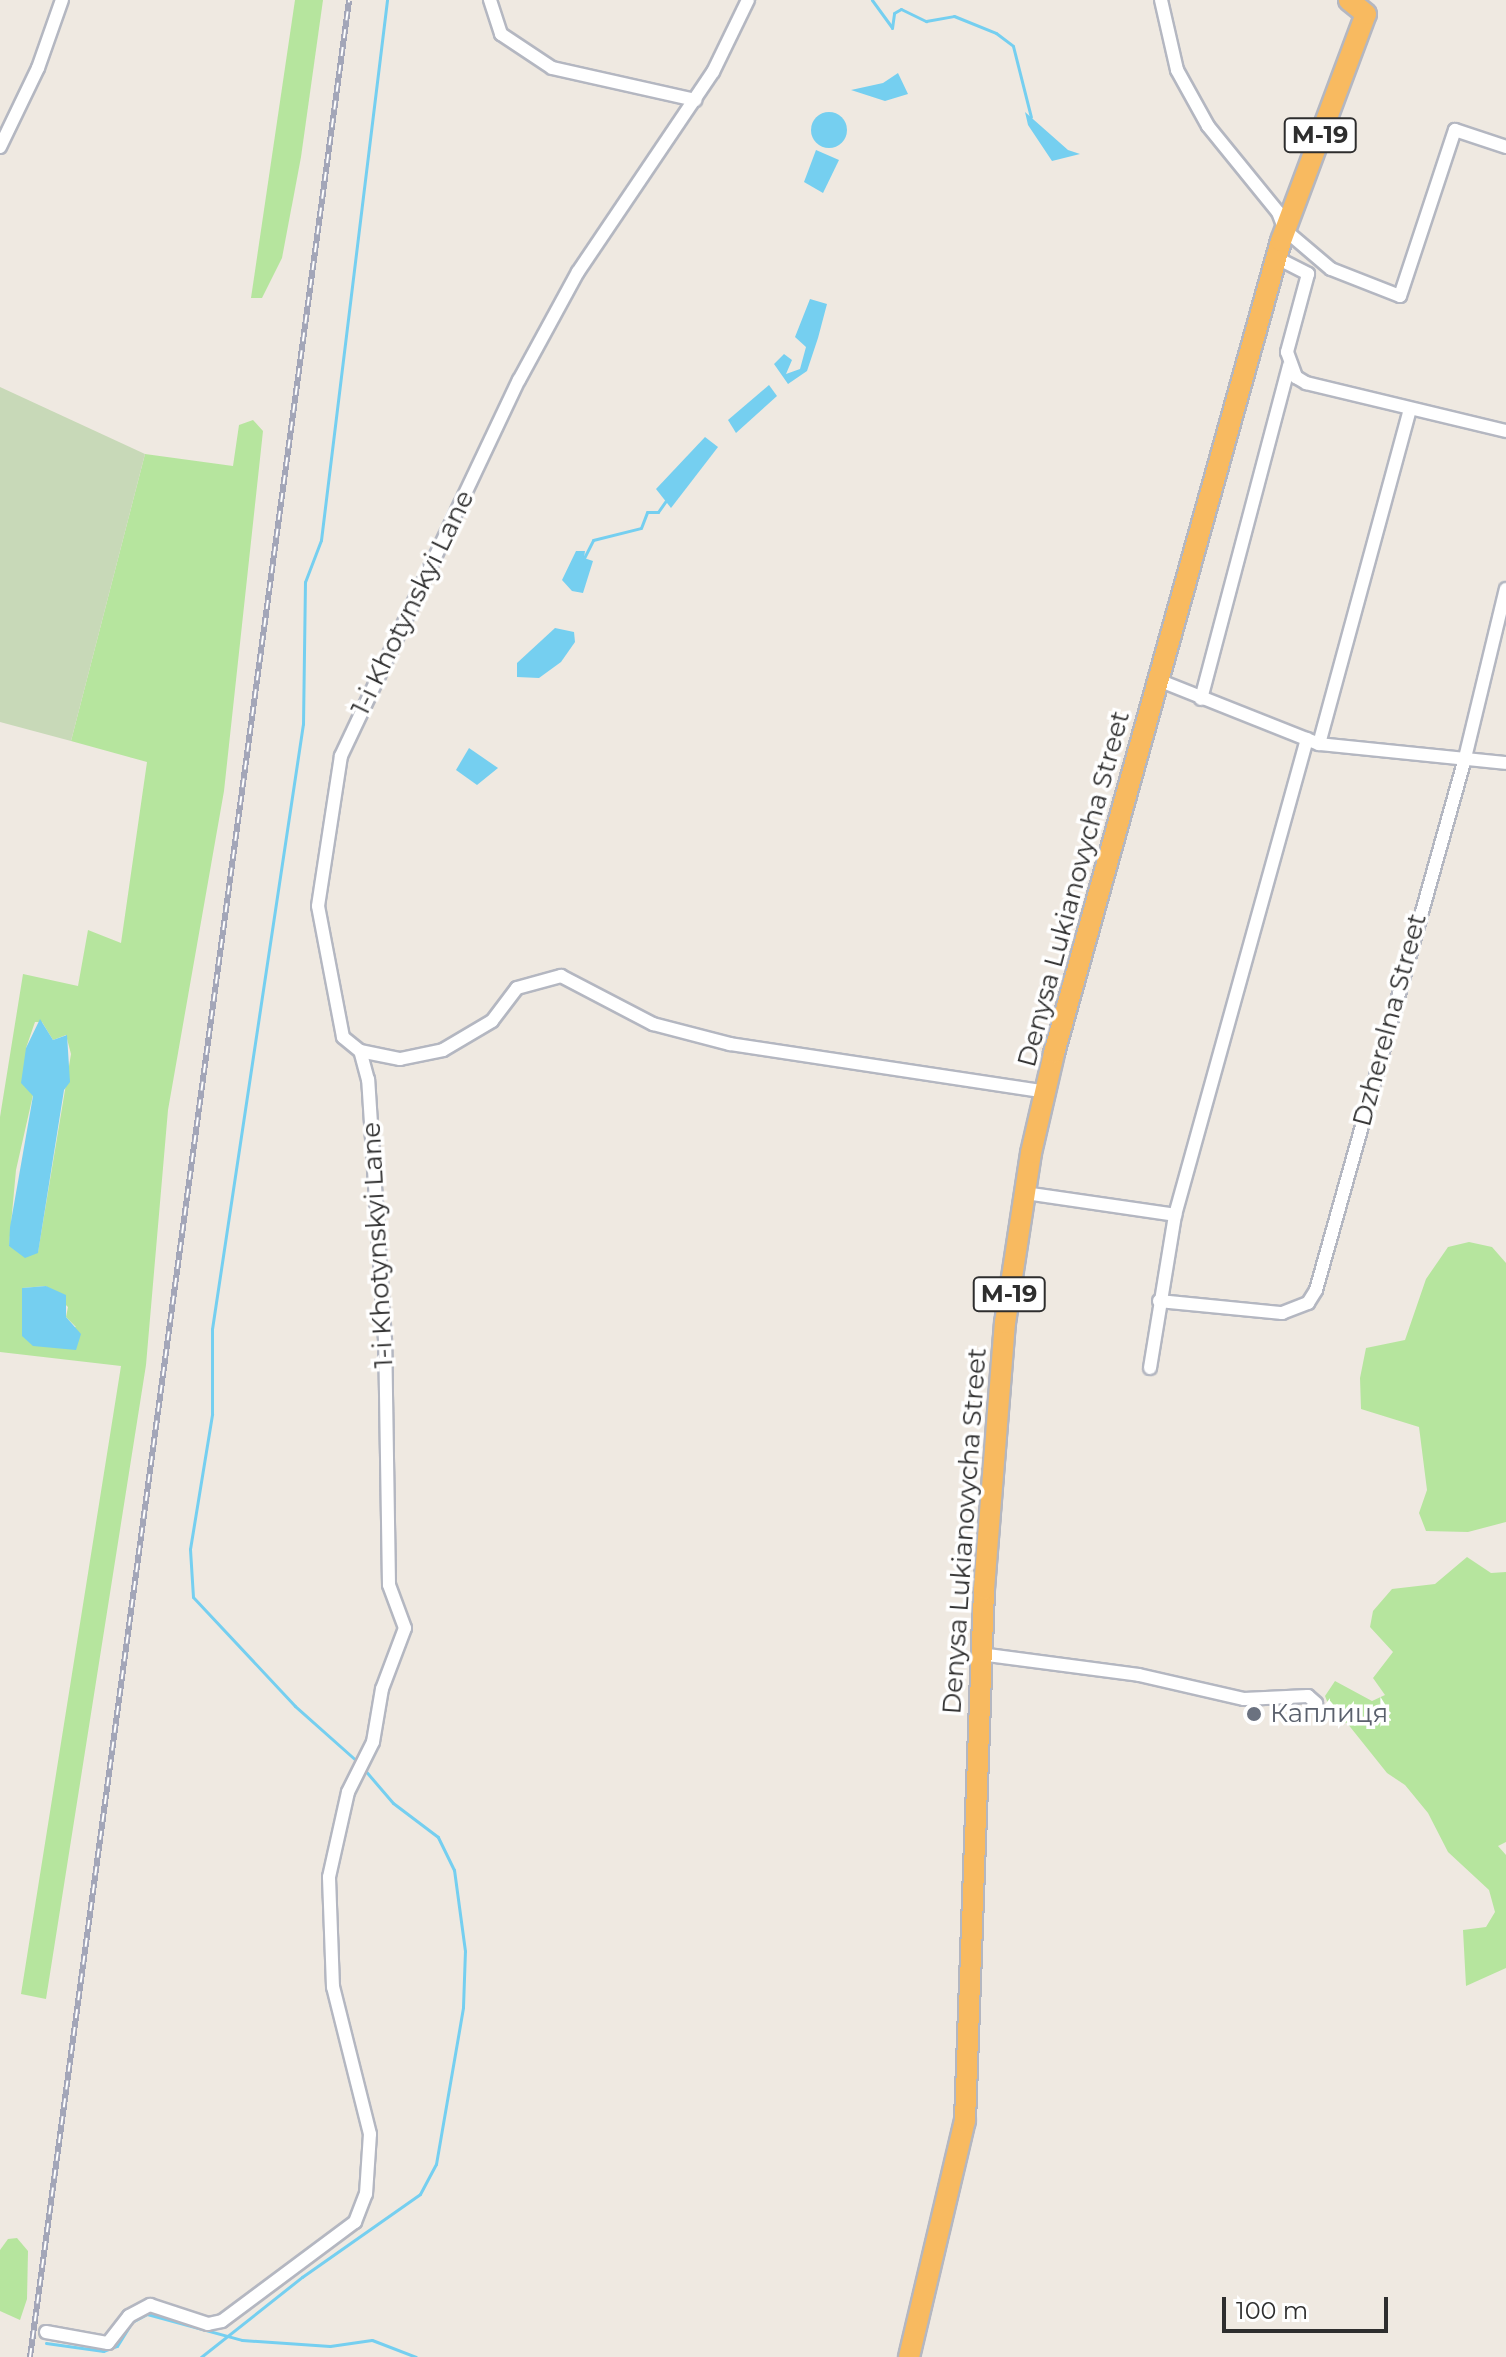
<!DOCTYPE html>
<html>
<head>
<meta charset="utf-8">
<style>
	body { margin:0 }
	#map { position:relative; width:1506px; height:2357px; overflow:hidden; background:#efe9e1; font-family:Montserrat,sans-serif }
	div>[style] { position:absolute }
	.green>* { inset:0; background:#b6e59e }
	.cemetery>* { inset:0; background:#c8d9b8 }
	.water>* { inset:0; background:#75cff0 }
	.round { border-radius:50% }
	.stream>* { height:3px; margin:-1.5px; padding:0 1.5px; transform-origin:1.5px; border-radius:1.5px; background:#75cff0 }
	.roads { filter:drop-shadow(2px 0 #b4b7c1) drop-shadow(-2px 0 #b4b7c1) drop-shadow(0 2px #b4b7c1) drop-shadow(0 -2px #b4b7c1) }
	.minor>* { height:12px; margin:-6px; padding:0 6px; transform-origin:6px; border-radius:6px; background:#fff }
	.trunk>* { height:20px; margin:-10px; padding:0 10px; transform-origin:10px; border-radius:10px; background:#f8ba60 }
	.rail>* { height:6px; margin-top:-3px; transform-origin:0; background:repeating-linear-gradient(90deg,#fff 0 9px,#a3a6b8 0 18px); box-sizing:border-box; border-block:2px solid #a3a6b8 }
	.dots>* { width:22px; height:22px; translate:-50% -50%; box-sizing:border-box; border:4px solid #fff; border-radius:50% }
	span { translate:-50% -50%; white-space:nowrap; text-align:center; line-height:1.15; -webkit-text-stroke:7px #fff; paint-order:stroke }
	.shield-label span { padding:2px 6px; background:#fff; border:2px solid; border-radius:6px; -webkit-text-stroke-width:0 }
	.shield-label { font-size:24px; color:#2e2e2e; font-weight:700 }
	.street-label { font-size:26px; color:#2e2e2e }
	.worship-label { font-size:26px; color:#5b616d }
	.left { translate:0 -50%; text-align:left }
	.scale { position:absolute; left:1222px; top:2297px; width:166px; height:36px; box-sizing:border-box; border:4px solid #2e2e2e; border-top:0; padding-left:10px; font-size:24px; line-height:28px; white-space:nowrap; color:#2e2e2e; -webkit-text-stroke:6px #fff; paint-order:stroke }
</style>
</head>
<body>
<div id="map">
	<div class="green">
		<div style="clip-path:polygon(295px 0,323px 0,301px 157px,282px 258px,262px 298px,251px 298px)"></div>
		<div style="clip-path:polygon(evenodd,253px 420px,263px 431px,224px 791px,168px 1110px,146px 1365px,46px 1999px,21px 1994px,121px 1366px,0 1352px,0 1117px,23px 974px,78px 986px,88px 930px,121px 943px,147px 762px,71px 741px,145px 454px,233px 466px,239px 425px,253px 420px,35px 1022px,42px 1022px,53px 1040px,66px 1035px,71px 1054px,38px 1252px,9px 1246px,16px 1170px,33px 1095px,26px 1048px,35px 1022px,253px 420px,46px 1286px,68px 1307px,66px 1317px,76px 1327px,22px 1336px,22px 1288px,46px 1286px)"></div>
		<div style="clip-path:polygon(1469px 1242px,1492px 1247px,1506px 1263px,1506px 1522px,1468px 1532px,1426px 1531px,1419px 1513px,1427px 1490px,1419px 1427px,1361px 1409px,1360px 1378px,1366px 1348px,1405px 1340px,1426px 1279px,1448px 1247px)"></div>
		<div style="clip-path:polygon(1467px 1557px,1491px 1573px,1506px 1572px,1506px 1842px,1498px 1846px,1506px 1855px,1506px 1968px,1466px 1986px,1463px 1930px,1486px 1927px,1495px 1912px,1489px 1890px,1448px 1852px,1428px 1813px,1405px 1785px,1387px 1773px,1347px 1723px,1334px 1719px,1325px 1696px,1335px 1681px,1372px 1701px,1385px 1695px,1373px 1678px,1393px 1652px,1370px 1627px,1373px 1611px,1392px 1589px,1435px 1584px)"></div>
		<div style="clip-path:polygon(17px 2238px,28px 2251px,27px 2299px,20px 2320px,0 2311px,0 2250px,8px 2239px)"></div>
	</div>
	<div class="cemetery">
		<div style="clip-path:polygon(0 387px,145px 454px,71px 741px,0 722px)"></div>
	</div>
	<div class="water">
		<div style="clip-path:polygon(898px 73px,908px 94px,885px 101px,851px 90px,883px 83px)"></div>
		<div style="clip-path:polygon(1025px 112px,1068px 150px,1080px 154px,1052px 161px,1028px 125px)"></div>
		<div class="round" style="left:811px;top:112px;width:36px;height:36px"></div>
		<div style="clip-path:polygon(816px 150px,839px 160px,823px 193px,804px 182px)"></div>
		<div style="clip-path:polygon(810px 299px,827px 304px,818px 338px,807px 371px,788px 384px,774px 364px,784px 354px,792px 360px,786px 374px,800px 369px,806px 347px,795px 337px)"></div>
		<div style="clip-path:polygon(769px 385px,777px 396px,736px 433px,728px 420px)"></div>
		<div style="clip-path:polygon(705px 437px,718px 447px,671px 508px,656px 489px)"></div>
		<div style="clip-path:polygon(576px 551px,585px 551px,584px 558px,593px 561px,583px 593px,572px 591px,562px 580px)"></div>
		<div style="clip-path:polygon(555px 628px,574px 632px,575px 642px,561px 662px,539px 678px,517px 677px,517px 663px)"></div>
		<div style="clip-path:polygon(469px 748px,498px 768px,477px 785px,456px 770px)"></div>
		<div style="clip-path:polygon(40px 1019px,53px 1040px,67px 1035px,70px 1082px,64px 1090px,38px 1253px,25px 1258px,9px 1246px,10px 1227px,33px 1096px,21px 1083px,26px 1048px)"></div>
		<div style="clip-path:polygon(46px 1286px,66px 1295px,66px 1317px,81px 1334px,76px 1350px,33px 1346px,22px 1336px,22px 1288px)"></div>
	</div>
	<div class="stream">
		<div style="left:872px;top:0;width:34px;rotate:54deg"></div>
		<div style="left:892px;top:28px;width:15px;rotate:-82deg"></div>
		<div style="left:894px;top:13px;width:8px;rotate:-30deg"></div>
		<div style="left:901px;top:9px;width:28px;rotate:26deg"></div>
		<div style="left:926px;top:21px;width:28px;rotate:-10deg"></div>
		<div style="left:954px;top:16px;width:45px;rotate:22deg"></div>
		<div style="left:996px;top:33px;width:21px;rotate:37deg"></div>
		<div style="left:1013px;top:46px;width:73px;rotate:75.8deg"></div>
		<div style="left:584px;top:558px;width:20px;rotate:-63deg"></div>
		<div style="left:593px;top:540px;width:49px;rotate:-14deg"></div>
		<div style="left:641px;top:528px;width:17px;rotate:-69deg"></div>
		<div style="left:647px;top:512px;width:11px"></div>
		<div style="left:658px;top:512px;width:16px;rotate:-55deg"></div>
		<div style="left:359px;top:1763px;width:86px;rotate:-138.3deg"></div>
		<div style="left:295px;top:1706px;width:149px;rotate:-133.1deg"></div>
		<div style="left:193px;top:1597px;width:48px;rotate:-93.6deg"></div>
		<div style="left:190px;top:1549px;width:137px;rotate:-80.7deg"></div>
		<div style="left:212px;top:1414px;width:85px;rotate:-90deg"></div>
		<div style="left:212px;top:1329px;width:612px;rotate:-81.45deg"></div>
		<div style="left:303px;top:724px;width:142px;rotate:-89.2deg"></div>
		<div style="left:305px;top:582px;width:45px;rotate:-69.1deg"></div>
		<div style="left:321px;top:540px;width:544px;rotate:-83.03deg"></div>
		<div style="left:46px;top:2343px;width:58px;rotate:8deg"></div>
		<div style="left:103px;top:2351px;width:15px;rotate:-20deg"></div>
		<div style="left:117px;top:2346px;width:28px;rotate:-58deg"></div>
		<div style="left:132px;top:2322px;width:17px;rotate:-28deg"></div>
		<div style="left:147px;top:2314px;width:98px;rotate:15.3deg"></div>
		<div style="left:242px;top:2340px;width:88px;rotate:3.9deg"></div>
		<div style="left:330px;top:2346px;width:42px;rotate:-8.1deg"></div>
		<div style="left:372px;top:2340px;width:47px;rotate:21.1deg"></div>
		<div style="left:201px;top:2357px;width:129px;rotate:-38.4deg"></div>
		<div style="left:302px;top:2277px;width:144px;rotate:-35.1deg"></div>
		<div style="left:420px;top:2194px;width:34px;rotate:-62deg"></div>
		<div style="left:436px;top:2164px;width:159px;rotate:-80.2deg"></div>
		<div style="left:463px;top:2007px;width:56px;rotate:-88deg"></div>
		<div style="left:465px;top:1951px;width:82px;rotate:-97.7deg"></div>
		<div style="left:454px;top:1870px;width:37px;rotate:-116deg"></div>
		<div style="left:438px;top:1837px;width:56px;rotate:-142.9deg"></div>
		<div style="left:393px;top:1803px;width:46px;rotate:-130.6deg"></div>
	</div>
	<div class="roads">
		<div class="minor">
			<div style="left:490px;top:0;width:36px;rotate:72deg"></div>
			<div style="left:501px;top:34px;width:61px;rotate:33.7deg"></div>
			<div style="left:552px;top:68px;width:147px;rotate:12.6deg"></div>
			<div style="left:1161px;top:0;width:72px;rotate:77.1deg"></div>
			<div style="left:1177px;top:70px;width:64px;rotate:61deg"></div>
			<div style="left:1208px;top:126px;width:111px;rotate:50.9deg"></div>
			<div style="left:1278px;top:212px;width:19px;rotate:69deg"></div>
			<div style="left:1285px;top:230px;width:60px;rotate:40.3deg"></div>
			<div style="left:1331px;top:269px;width:74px;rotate:21.4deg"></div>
			<div style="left:1400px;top:296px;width:175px;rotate:-71.7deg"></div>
			<div style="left:1455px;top:130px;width:54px;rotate:18.4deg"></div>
			<div style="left:0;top:147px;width:88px;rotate:-64.3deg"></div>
			<div style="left:38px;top:68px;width:72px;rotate:-70.6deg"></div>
			<div style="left:1277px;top:258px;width:35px;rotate:27deg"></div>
			<div style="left:1308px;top:274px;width:81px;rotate:105.1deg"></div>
			<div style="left:1287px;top:352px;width:27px;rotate:70deg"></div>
			<div style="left:1296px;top:377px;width:12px;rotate:31deg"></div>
			<div style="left:1306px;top:383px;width:206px;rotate:13.5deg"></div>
			<div style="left:1158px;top:680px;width:173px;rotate:21.7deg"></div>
			<div style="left:1319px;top:744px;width:188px;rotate:5.8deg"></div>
			<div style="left:1201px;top:699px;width:345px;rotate:-75.2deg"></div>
			<div style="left:1319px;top:744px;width:346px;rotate:-74.8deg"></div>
			<div style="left:360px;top:1051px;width:41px;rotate:11.3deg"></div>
			<div style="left:400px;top:1059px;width:44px;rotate:-11.8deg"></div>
			<div style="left:443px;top:1050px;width:57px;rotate:-30.6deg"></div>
			<div style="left:492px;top:1021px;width:41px;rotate:-52.9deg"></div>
			<div style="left:517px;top:988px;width:46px;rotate:-15.3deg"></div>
			<div style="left:561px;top:976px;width:104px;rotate:27.6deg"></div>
			<div style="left:653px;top:1024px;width:80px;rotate:14.6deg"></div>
			<div style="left:730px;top:1044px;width:320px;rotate:8.6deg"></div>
			<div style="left:1025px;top:1193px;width:152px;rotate:8.3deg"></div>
			<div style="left:1159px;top:1301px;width:124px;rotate:5.6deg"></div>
			<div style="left:1282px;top:1313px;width:28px;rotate:-21deg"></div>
			<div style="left:1308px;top:1303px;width:15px;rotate:-58deg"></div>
			<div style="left:1316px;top:1290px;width:548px;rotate:-74.34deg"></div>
			<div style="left:1464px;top:762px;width:178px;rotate:-76.4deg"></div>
			<div style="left:1150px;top:1368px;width:155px;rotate:-80.7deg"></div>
			<div style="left:1175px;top:1215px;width:494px;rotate:-74.5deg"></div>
			<div style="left:980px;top:1654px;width:160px;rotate:7.5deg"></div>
			<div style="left:1139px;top:1675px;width:108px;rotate:12.9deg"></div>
			<div style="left:1244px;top:1699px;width:64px;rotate:-2.7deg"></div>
			<div style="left:1308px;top:1696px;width:11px;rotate:41deg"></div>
			<div style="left:46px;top:2332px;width:63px;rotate:10.1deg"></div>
			<div style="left:108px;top:2343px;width:34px;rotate:-52deg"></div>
			<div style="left:129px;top:2316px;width:24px;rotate:-28deg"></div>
			<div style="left:150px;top:2305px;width:61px;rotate:18.1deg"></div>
			<div style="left:208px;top:2324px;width:14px;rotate:-12deg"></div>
			<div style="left:222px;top:2321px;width:166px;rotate:-36.7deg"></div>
			<div style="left:355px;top:2222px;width:30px;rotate:-69deg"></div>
			<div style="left:366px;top:2194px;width:60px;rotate:-86.2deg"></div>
			<div style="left:370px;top:2134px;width:152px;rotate:-104.1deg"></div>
			<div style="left:333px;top:1987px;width:110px;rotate:-92.1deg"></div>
			<div style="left:329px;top:1877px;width:87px;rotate:-77.4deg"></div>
			<div style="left:348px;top:1792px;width:56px;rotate:-63.4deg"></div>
			<div style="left:373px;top:1742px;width:54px;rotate:-80.4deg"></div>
			<div style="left:382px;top:1689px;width:65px;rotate:-69.3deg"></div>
			<div style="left:405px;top:1628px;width:46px;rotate:-110.4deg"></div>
			<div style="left:389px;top:1585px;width:245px;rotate:-90.9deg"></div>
			<div style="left:385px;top:1340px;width:261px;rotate:-93.7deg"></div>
			<div style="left:368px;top:1080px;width:30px;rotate:-105deg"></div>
			<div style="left:360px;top:1051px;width:22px;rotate:-141deg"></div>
			<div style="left:343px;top:1037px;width:133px;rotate:-100.8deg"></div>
			<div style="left:318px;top:906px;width:152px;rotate:-81.3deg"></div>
			<div style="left:341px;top:756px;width:416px;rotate:-64.7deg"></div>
			<div style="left:519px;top:380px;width:123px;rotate:-61.4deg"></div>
			<div style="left:578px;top:272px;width:241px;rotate:-56deg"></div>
			<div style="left:713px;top:72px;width:80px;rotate:-64.1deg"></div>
		</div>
		<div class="trunk">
			<div style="left:909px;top:2357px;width:243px;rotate:-76.7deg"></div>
			<div style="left:965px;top:2121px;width:532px;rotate:-87.95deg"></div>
			<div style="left:984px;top:1589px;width:267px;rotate:-85.5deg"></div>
			<div style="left:1005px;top:1323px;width:172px;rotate:-81.3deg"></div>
			<div style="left:1031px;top:1153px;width:103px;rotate:-77deg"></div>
			<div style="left:1054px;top:1053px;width:843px;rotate:-74.38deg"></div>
			<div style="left:1281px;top:241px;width:242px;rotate:-69.5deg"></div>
			<div style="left:1366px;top:14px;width:22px;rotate:-141deg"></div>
		</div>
	</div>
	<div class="rail">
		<div style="left:30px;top:2357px;width:2378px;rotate:-82.29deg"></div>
	</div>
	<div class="dots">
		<div style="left:1254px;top:1714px;background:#6b7280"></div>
	</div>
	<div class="shield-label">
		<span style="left:1320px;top:135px">М-19</span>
		<span style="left:1009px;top:1294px">М-19</span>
	</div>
	<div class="street-label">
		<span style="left:413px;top:603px;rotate:-64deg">1-i Khotynskyi Lane</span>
		<span style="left:1074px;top:889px;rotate:-75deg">Denysa Lukianovycha Street</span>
		<span style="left:1390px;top:1020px;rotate:-75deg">Dzherelna Street</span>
		<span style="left:378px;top:1245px;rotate:-93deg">1-i Khotynskyi Lane</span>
		<span style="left:965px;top:1531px;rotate:-86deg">Denysa Lukianovycha Street</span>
	</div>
	<div class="worship-label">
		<span class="left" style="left:1270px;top:1714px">Каплиця</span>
	</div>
	<div class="scale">100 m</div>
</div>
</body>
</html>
